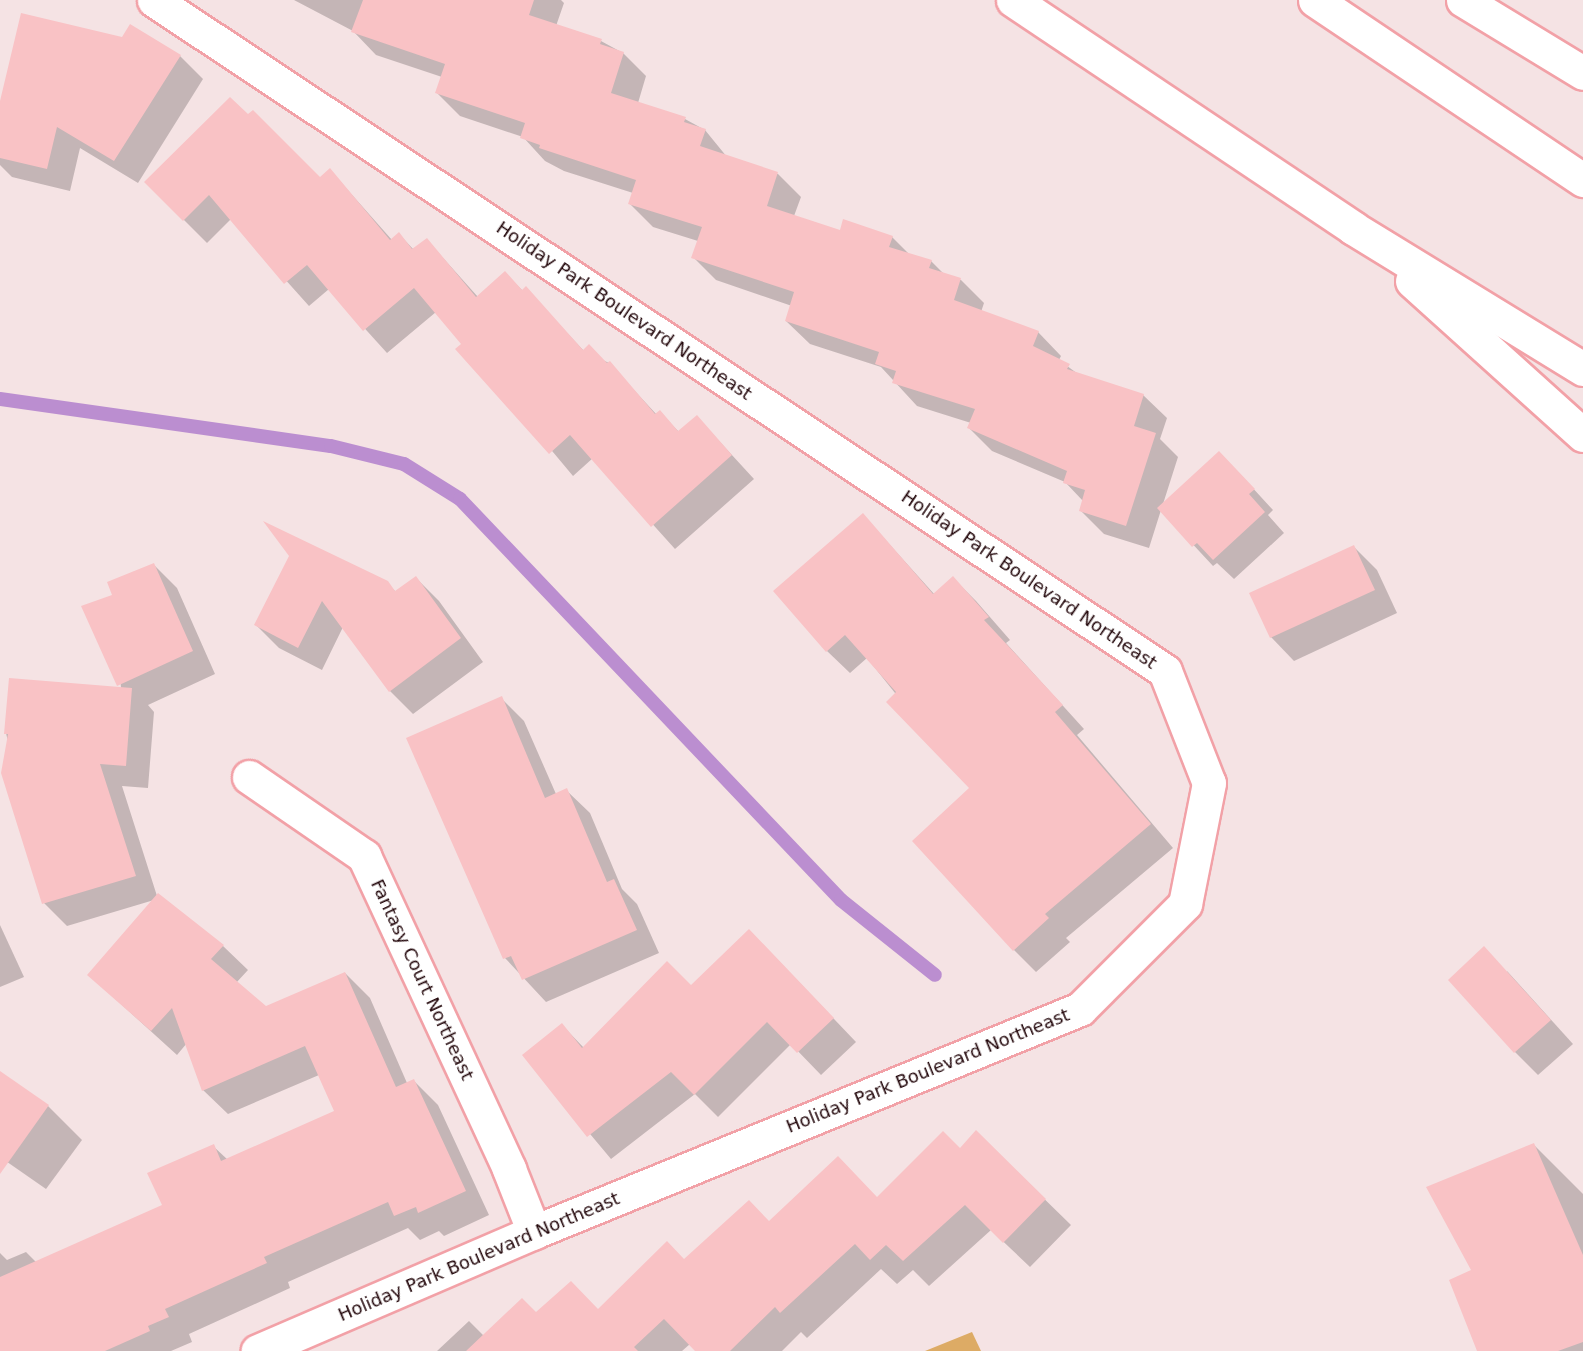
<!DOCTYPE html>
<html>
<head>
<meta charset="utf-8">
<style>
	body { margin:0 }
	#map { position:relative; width:1583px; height:1351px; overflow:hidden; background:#f5e3e4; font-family:"DejaVu Sans",sans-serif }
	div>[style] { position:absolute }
	.forest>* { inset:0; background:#ddab65 }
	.shadow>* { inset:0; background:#0003 }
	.stream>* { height:14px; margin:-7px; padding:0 7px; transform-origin:7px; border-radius:7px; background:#bb8ed0 }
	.building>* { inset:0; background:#f9c2c5 }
	.roads { filter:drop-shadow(2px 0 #f2a1a7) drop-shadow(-2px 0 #f2a1a7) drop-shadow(0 2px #f2a1a7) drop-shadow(0 -2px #f2a1a7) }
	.minor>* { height:33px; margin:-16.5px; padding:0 16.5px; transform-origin:16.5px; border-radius:16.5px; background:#fff }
	.highway>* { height:33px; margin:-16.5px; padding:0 16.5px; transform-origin:16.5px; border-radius:16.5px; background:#fff }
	span { translate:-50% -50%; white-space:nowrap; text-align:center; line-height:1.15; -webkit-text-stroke:6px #fff; paint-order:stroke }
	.street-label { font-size:18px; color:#22060a }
</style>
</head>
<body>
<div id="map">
	<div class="forest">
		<div style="clip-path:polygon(972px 1332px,981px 1351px,925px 1351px)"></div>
	</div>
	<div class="shadow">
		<div style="clip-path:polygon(294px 0,561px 0,564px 3px,556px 26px,601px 41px,623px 53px,646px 76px,638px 103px,685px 119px,705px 130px,727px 157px,778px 174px,801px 197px,794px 216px,841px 232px,892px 237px,910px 255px,931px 261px,944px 274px,961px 280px,984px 303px,981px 312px,1038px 332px,1061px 356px,1059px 360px,1078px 374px,1143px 395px,1167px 418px,1160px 439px,1178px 457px,1163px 504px,1239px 473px,1273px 510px,1268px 515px,1284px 533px,1234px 579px,1217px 563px,1213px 566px,1161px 510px,1149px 548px,1104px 534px,1080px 510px,1083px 501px,1065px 482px,992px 451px,969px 428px,971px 423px,917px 406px,881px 367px,810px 344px,786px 321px,792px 306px,716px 280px,693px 257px,698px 241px,653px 227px,630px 204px,633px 193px,564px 171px,545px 161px,523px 137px,460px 116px,437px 93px,442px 77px,376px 55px,353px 31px)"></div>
		<div style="clip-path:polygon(180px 56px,203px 79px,138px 183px,80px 148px,70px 191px,12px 177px,0 165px,0 107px)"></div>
		<div style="clip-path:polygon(330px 170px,392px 240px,399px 234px,414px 250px,427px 240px,478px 297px,505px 273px,523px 291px,526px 289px,584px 351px,609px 363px,657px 415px,660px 412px,679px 432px,697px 417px,754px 479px,675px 549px,593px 458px,573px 476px,436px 312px,387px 353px,329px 289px,309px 306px,231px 219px,207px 243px,146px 182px,320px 179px)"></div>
		<div style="clip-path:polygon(863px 515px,935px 595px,953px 578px,976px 601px,1010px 640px,1006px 643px,1084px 729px,1077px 735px,1173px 848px,1066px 938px,1070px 942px,1036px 972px,1014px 950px,971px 788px,867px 658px,850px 673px,827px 651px)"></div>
		<div style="clip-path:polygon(1354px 547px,1377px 570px,1397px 613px,1294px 661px,1271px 637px)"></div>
		<div style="clip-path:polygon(291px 556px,387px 583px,396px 592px,416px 578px,439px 601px,483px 662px,413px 714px,390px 691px,343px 627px,322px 670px,279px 648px,256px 625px)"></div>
		<div style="clip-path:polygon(154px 565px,177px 588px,215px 674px,148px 705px,154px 712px,148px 788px,122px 786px,157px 896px,223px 946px,248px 970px,236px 983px,265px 1008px,345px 973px,370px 998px,407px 1083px,414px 1081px,438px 1105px,489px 1215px,444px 1236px,439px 1231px,420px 1240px,408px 1228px,288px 1282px,290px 1288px,189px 1334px,192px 1342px,171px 1351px,0 1351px,0 1253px,7px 1260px,26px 1252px,36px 1262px,164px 1206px,213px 1146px,228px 1160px,336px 1112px,319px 1075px,228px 1114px,203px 1090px,187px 1043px,177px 1055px,89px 975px,154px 900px,67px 926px,44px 903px,6px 733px,121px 688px,114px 595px)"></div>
		<div style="clip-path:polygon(501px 698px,524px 721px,556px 794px,566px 790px,590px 813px,622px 889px,637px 904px,659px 953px,546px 1002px,505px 958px)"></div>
		<div style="clip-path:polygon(0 925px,24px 977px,0 987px)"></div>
		<div style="clip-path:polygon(772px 954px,856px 1042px,821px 1075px,791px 1044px,718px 1117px,695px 1094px,611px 1159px,524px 1055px,562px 1025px,584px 1048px,691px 987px)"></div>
		<div style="clip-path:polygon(1507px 971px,1573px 1044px,1538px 1075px,1515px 1052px)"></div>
		<div style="clip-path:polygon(0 1072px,48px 1106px,82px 1140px,46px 1189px,0 1157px)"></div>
		<div style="clip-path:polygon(976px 1132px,1071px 1225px,1030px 1267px,991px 1230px,929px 1286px,913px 1270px,897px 1284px,881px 1269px,807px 1338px,801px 1332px,782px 1351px,697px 1351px,690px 1344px,682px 1351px,437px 1351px,469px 1321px,484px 1336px,536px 1314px,598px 1310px,684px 1260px,769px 1223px,877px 1198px,960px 1150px)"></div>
		<div style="clip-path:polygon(1534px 1145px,1583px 1194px,1583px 1351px,1479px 1351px)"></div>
	</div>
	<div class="stream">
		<div style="left:0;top:399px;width:334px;rotate:8.1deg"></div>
		<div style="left:331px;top:446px;width:75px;rotate:13.9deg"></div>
		<div style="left:404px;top:464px;width:66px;rotate:32deg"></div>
		<div style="left:460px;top:499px;width:553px;rotate:46.47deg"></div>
		<div style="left:841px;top:900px;width:120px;rotate:38.6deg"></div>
	</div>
	<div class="building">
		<div style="clip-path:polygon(363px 0,534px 0,529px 15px,602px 39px,600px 44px,624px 52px,611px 93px,686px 117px,684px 122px,706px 129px,700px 146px,778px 172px,767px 206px,840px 230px,843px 219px,893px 236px,889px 247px,932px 260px,929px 268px,961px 278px,954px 300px,1039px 331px,1033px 346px,1070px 364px,1067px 369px,1144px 394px,1134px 426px,1156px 433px,1126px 526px,1079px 511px,1085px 490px,1063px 483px,1067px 471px,967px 428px,975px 409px,892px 383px,896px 371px,875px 364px,879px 352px,785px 321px,794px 292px,691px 258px,702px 227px,628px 204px,636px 180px,539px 148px,540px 145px,520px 138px,525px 123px,435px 93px,445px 64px,351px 32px)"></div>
		<div style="clip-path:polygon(21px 13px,122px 37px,130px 24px,181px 55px,114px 161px,57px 127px,47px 169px,0 158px,0 101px)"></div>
		<div style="clip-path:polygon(230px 97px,248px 114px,253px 110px,320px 177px,330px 168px,390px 240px,399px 232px,412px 249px,427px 238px,476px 297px,505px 271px,522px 290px,526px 286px,583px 350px,589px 344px,607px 363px,610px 361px,655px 414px,660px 410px,678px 431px,697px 415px,732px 455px,651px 527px,570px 435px,549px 454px,455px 349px,461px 344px,414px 288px,363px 331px,307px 265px,284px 284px,209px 195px,183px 221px,144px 182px)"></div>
		<div style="clip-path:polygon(1219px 451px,1255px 489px,1249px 494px,1265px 512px,1213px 560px,1197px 543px,1192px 547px,1157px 508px)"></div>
		<div style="clip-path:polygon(863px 513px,933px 594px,953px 576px,989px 617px,984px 620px,1063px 705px,1055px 712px,1151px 824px,1045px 914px,1049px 918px,1013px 951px,912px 841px,969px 788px,886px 702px,896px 692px,845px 635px,826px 652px,773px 591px)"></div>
		<div style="clip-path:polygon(263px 521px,388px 581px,395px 591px,416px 576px,461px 638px,389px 692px,322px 601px,298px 648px,254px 625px,289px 556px)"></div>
		<div style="clip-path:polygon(1354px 545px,1375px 590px,1270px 638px,1249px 593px)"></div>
		<div style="clip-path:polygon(154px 563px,193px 651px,117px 686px,81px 606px,112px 595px,107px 582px)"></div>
		<div style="clip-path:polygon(9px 678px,132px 688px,126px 766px,100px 764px,136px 876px,42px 904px,1px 773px,8px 734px,4px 734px)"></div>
		<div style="clip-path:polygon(502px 696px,545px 798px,567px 788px,607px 882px,614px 879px,637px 930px,522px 980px,511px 956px,503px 959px,406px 738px)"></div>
		<div style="clip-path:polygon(158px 893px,224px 945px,211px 959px,266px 1006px,345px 972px,396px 1087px,414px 1079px,466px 1191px,418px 1213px,416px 1207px,394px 1216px,388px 1202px,264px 1257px,267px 1263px,165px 1309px,169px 1317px,148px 1326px,150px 1331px,105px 1351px,0 1351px,0 1277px,162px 1205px,147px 1173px,214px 1144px,221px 1161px,334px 1111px,305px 1046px,202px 1091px,172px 1008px,151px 1031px,87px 975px)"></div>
		<div style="clip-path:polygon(749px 929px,834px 1018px,797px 1053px,767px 1022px,694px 1095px,671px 1072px,587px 1137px,522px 1055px,562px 1023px,582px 1048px,667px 961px,691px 985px)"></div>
		<div style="clip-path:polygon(1484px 946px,1551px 1020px,1514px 1053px,1448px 980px)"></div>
		<div style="clip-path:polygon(0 1071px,49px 1105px,0 1174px)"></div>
		<div style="clip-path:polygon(976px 1130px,1046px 1199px,1003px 1243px,965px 1205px,903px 1261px,886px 1245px,870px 1260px,855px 1244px,780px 1313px,775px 1307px,730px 1351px,695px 1351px,664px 1319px,634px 1347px,638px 1351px,466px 1351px,522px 1298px,536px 1312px,571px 1281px,598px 1309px,667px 1241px,684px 1259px,749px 1200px,769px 1221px,838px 1156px,877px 1197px,943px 1131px,960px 1148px)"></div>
		<div style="clip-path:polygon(1534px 1143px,1583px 1255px,1583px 1342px,1558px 1351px,1477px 1351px,1449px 1280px,1471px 1270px,1426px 1187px)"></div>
	</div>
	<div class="roads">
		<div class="minor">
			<div style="left:154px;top:0;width:1213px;rotate:33.57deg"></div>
			<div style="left:1165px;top:671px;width:120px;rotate:68.6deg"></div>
			<div style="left:1209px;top:783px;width:123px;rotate:101.2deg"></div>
			<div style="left:1185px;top:904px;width:148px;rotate:135deg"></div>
			<div style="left:1080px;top:1009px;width:590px;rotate:157.78deg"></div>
			<div style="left:534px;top:1232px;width:301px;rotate:156.7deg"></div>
			<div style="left:249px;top:777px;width:140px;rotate:34.5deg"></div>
			<div style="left:364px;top:856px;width:345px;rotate:65.1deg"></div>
			<div style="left:509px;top:1169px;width:68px;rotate:68.4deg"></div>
		</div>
		<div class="highway">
			<div style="left:1013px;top:0;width:409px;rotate:33.8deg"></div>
			<div style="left:1353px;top:228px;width:270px;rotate:31.5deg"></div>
			<div style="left:1315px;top:0;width:323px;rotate:33.9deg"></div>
			<div style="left:1463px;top:0;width:140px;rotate:31.3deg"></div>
			<div style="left:1412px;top:281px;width:230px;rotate:42deg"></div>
		</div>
	</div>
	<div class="street-label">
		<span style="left:624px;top:311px;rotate:34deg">Holiday Park Boulevard Northeast</span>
		<span style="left:1029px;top:580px;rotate:34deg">Holiday Park Boulevard Northeast</span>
		<span style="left:422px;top:980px;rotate:65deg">Fantasy Court Northeast</span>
		<span style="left:928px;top:1071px;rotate:-22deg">Holiday Park Boulevard Northeast</span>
		<span style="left:479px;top:1257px;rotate:-23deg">Holiday Park Boulevard Northeast</span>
	</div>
</div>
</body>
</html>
